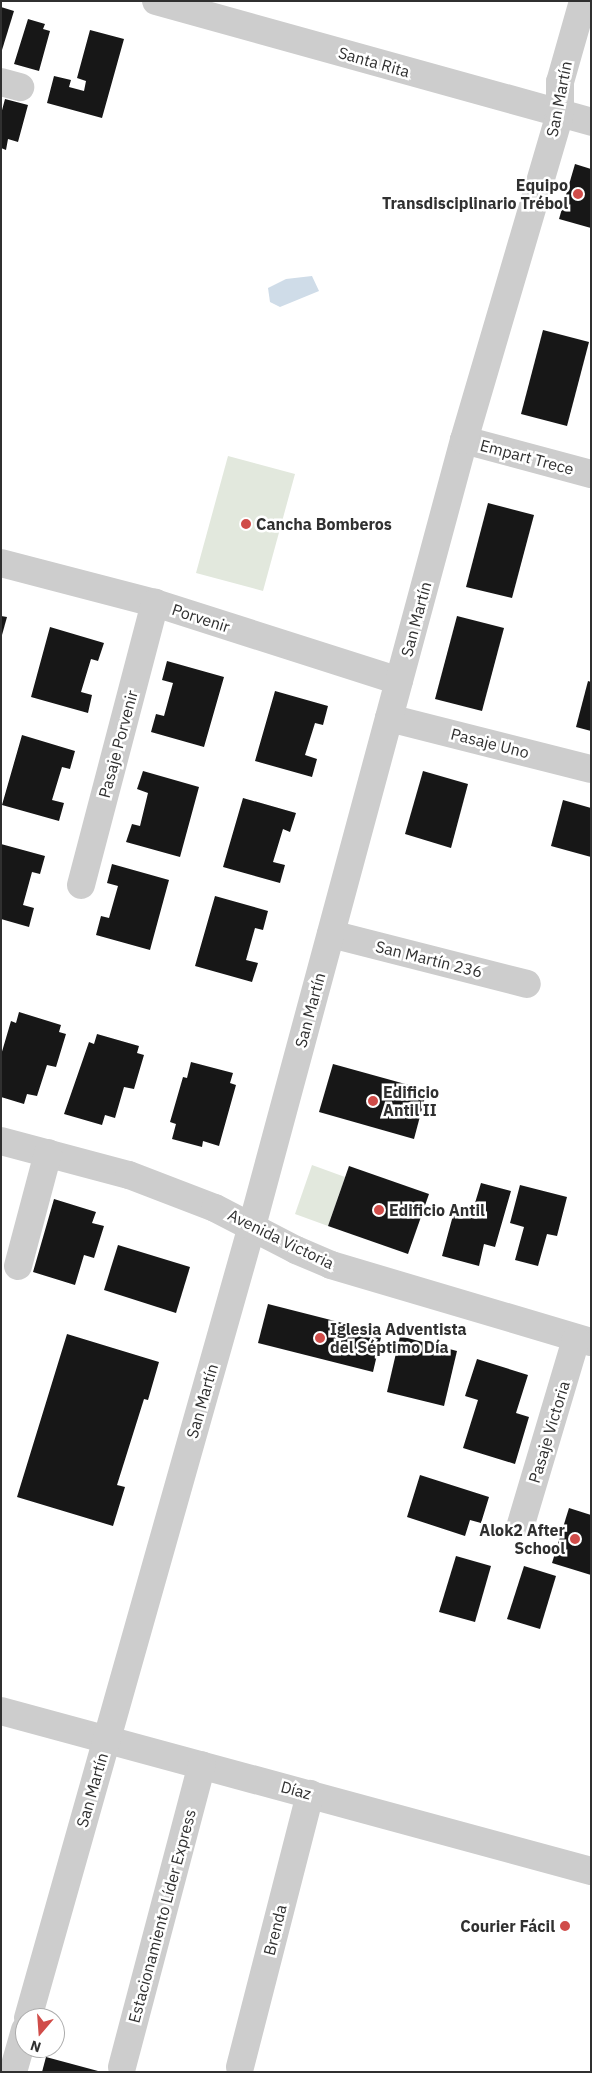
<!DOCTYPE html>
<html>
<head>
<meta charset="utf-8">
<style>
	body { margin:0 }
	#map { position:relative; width:592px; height:2073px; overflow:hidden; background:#fff; font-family:"IBM Plex Sans",sans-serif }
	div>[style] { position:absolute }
	.green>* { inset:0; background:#e2e8dd }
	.water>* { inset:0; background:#cfdce8 }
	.building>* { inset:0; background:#171717 }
	.minor>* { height:28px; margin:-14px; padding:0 14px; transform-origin:14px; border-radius:14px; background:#cdcdcd }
	.dots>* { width:14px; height:14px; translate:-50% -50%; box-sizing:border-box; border:2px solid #fff; border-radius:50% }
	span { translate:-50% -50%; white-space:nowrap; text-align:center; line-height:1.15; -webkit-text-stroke:5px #fff; paint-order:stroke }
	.street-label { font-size:16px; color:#303030 }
	.poi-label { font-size:16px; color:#303030; font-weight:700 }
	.right { translate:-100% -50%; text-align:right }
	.left { translate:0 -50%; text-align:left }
	.frame { position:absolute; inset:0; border:2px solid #303030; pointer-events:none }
	.north { position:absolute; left:15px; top:2008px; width:50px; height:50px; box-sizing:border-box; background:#fff; border:1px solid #acacac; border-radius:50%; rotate:198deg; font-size:14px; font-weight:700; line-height:20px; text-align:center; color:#303030 }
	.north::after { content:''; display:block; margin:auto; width:18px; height:22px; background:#d04c49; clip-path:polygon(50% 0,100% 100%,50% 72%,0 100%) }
</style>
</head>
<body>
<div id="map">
	<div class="green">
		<div style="clip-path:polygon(228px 456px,295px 474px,263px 591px,196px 573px)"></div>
		<div style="clip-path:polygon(312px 1165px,345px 1177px,328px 1226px,295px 1214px)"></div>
	</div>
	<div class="water">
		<div style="clip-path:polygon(312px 276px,319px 291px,280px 307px,270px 302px,268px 288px,286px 279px)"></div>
	</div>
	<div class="building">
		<div style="clip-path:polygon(1px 7px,14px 11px,2px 50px,1px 50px)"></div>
		<div style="clip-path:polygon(28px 19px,45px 24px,43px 29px,50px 31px,39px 71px,14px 64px)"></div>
		<div style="clip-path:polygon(90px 30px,124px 39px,102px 118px,47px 103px,54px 76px,71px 80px,69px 87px,84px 91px,86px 81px,77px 78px)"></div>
		<div style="clip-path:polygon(5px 99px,28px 105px,18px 142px,8px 139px,6px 150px,1px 148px,1px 114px)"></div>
		<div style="clip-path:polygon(575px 164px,591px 169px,591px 228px,559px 219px)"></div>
		<div style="clip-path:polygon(543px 330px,589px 342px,567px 426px,521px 414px)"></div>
		<div style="clip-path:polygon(488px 503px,534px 515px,512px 598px,466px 587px)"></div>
		<div style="clip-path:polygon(1px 616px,7px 617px,2px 635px,1px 635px)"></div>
		<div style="clip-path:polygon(457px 616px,504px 628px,482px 711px,435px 699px)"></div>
		<div style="clip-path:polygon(50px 627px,104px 643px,98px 661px,91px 659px,81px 692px,92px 695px,88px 713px,31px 697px)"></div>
		<div style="clip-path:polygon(167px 661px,224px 677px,204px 747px,151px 732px,156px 714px,164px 716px,173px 683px,162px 680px)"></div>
		<div style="clip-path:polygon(588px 681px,591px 682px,591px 731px,576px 727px)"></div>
		<div style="clip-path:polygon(275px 691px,328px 706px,323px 725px,315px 723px,305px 755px,317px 759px,312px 777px,255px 761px)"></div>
		<div style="clip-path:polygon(22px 735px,75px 751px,70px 769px,62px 767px,52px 800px,64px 803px,59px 821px,2px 805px)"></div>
		<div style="clip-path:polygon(143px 771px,199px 787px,180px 857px,126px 842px,132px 824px,140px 826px,148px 793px,137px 789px)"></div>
		<div style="clip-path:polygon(423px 771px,468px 784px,451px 848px,405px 834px)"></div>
		<div style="clip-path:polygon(243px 798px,296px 813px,290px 832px,283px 829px,273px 862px,285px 865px,280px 883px,223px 867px)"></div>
		<div style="clip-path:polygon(563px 800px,591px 808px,591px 857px,551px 846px)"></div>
		<div style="clip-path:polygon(1px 844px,45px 856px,40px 874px,32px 872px,23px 905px,34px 908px,29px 927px,1px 919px)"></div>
		<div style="clip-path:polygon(112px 864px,169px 880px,150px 950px,96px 935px,101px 916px,109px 918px,118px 886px,107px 883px)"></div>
		<div style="clip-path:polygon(215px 896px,268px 911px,263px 930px,255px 928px,246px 960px,258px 963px,252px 982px,195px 966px)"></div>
		<div style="clip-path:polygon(19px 1012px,61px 1025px,59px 1032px,66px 1034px,56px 1067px,47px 1065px,37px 1096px,27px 1094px,24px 1104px,1px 1097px,1px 1055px,11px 1021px,16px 1023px)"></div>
		<div style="clip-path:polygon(97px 1034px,139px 1046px,137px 1053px,144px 1055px,134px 1089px,124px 1087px,115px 1118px,105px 1115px,102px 1125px,64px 1114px,89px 1042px,94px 1044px)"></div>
		<div style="clip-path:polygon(191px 1062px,233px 1073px,230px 1083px,236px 1085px,219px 1146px,203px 1141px,202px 1147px,172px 1139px,176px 1124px,170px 1122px,183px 1077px,187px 1078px)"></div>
		<div style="clip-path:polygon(333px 1064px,427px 1090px,414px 1139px,319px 1112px)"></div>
		<div style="clip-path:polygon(349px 1166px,429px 1194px,408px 1254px,328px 1226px)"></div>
		<div style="clip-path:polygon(481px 1183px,511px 1191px,495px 1247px,484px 1244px,479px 1266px,442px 1256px,455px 1208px,472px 1213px)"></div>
		<div style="clip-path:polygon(520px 1185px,567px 1197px,557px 1236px,547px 1234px,538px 1266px,515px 1260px,524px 1227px,510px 1223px)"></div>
		<div style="clip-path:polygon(54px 1199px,96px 1212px,92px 1223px,104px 1226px,94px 1258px,84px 1255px,75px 1285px,33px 1272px)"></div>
		<div style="clip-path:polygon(118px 1245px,190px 1267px,176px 1313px,104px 1290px)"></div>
		<div style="clip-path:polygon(268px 1304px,382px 1333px,373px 1372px,258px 1343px)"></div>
		<div style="clip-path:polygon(67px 1334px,159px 1362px,148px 1400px,144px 1399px,117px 1485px,125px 1487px,113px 1526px,17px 1497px)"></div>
		<div style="clip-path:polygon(400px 1336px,457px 1351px,444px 1406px,387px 1392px)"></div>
		<div style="clip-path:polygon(477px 1359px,528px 1375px,516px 1413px,529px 1417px,515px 1464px,463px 1448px,478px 1400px,465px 1396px)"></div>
		<div style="clip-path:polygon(420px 1475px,489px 1497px,481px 1523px,470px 1520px,465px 1536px,407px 1517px)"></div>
		<div style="clip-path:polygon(569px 1508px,591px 1515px,591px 1575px,552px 1563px)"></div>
		<div style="clip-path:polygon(456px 1556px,491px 1566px,475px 1622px,439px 1612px)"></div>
		<div style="clip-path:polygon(524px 1566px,556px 1576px,540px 1629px,507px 1619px)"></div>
		<div style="clip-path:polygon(46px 2057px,98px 2071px,98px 2072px,42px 2072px)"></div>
	</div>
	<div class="minor">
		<div style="left:156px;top:1px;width:452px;rotate:15.5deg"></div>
		<div style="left:1px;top:82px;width:20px;rotate:15deg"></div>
		<div style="left:464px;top:440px;width:131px;rotate:15deg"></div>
		<div style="left:1px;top:563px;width:159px;rotate:14.6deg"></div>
		<div style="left:155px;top:603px;width:256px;rotate:17.7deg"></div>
		<div style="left:389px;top:718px;width:208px;rotate:14.2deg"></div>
		<div style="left:81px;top:885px;width:292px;rotate:-75.3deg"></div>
		<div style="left:331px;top:934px;width:202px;rotate:14.3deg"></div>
		<div style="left:1px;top:1141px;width:132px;rotate:14.9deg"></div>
		<div style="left:129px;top:1175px;width:92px;rotate:21deg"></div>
		<div style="left:215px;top:1208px;width:91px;rotate:27.4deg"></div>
		<div style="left:296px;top:1250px;width:38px;rotate:23deg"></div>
		<div style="left:331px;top:1265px;width:271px;rotate:16.5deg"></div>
		<div style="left:18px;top:1266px;width:117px;rotate:-75.1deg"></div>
		<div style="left:521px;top:1524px;width:193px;rotate:-73.4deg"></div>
		<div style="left:1px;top:1711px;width:611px;rotate:15.17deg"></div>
		<div style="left:28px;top:2018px;width:823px;rotate:-74.21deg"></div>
		<div style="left:252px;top:1226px;width:814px;rotate:-74.91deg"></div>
		<div style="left:464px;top:440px;width:340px;rotate:-73.6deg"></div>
		<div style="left:560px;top:114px;width:32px;rotate:-90deg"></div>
		<div style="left:560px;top:82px;width:84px;rotate:-74.1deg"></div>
		<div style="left:122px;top:2067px;width:312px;rotate:-75.2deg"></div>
		<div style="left:240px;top:2067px;width:282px;rotate:-75.6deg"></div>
		<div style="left:13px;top:2072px;width:44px;rotate:-74.1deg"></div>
	</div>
	<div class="dots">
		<div style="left:578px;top:194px;background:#d04c49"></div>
		<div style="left:246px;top:524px;background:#d04c49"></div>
		<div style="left:373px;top:1101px;background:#d04c49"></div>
		<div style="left:379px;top:1210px;background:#d04c49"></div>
		<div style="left:320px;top:1338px;background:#d04c49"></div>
		<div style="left:575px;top:1539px;background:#d04c49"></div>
		<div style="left:565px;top:1926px;background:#d04c49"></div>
	</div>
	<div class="street-label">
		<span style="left:374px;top:62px;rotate:16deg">Santa Rita</span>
		<span style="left:559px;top:99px;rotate:-79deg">San Martín</span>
		<span style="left:527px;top:457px;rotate:15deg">Empart Trece</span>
		<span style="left:201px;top:618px;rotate:18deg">Porvenir</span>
		<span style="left:416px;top:619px;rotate:-75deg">San Martín</span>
		<span style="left:490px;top:743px;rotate:14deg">Pasaje Uno</span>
		<span style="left:118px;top:744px;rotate:-75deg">Pasaje Porvenir</span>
		<span style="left:429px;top:959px;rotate:14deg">San Martín 236</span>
		<span style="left:310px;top:1010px;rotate:-75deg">San Martín</span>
		<span style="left:281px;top:1239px;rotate:26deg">Avenida Victoria</span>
		<span style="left:202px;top:1401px;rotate:-74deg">San Martín</span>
		<span style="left:549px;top:1432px;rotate:-73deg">Pasaje Victoria</span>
		<span style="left:92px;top:1790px;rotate:-74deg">San Martín</span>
		<span style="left:296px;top:1790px;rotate:15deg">Díaz</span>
		<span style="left:162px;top:1916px;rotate:-75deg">Estacionamiento Líder Express</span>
		<span style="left:275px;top:1930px;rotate:-76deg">Brenda</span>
	</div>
	<div class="poi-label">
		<span class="right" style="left:568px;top:194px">Equipo<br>Transdisciplinario Trébol</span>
		<span class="left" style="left:256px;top:524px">Cancha Bomberos</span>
		<span class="left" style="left:383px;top:1101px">Edificio<br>Antil II</span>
		<span class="left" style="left:389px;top:1210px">Edificio Antil</span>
		<span class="left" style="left:330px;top:1338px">Iglesia Adventista<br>del Séptimo Día</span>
		<span class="right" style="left:565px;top:1539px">Alok2 After<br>School</span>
		<span class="right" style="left:555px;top:1926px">Courier Fácil</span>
	</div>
	<div class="frame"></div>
	<div class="north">N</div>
</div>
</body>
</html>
